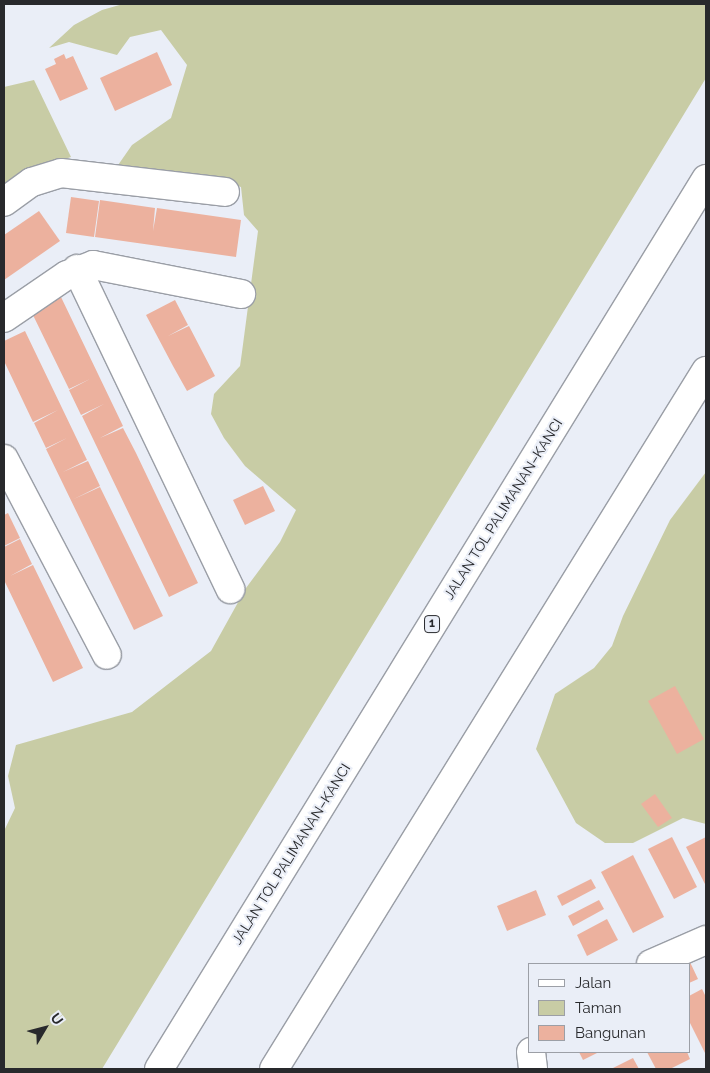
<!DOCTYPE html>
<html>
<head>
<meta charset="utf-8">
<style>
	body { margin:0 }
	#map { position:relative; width:710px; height:1073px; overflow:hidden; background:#eaeef7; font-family:Raleway,sans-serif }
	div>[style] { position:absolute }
	.green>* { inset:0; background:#c8cca5 }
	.building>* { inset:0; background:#ecb19e }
	.roads { filter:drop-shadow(1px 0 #9a9ea6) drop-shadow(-1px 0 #9a9ea6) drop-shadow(0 1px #9a9ea6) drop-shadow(0 -1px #9a9ea6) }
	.minor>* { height:28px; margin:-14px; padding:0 14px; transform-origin:14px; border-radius:14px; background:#fff }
	.motorway>* { height:28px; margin:-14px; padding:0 14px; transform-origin:14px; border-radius:14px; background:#fff }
	span { translate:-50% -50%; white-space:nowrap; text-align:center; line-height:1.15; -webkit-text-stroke:4px #eaeef7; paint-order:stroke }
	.shield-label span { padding:1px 4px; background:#eaeef7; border:1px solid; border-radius:4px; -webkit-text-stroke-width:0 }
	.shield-label { font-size:12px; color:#28292c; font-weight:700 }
	.street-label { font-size:14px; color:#28292c }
	.frame { position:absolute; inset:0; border:5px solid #28292c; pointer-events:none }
	.legend { position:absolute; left:528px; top:963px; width:162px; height:90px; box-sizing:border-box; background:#eaeef7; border:1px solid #9c9fa6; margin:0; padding:6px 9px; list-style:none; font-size:15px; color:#28292c }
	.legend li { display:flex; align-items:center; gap:10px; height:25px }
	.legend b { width:25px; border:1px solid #9c9fa6 }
	.north { position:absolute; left:20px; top:1003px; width:50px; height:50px; -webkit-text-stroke:4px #eaeef7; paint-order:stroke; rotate:53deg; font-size:14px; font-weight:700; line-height:20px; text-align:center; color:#28292c }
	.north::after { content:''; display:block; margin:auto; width:18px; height:22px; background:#28292c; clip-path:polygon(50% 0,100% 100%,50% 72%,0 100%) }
</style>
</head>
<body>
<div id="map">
	<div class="green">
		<div style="clip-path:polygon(123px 4px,706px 4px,706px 78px,102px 1069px,4px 1069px,4px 831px,15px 808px,8px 776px,16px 745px,132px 712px,211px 651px,246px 588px,280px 542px,296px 510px,245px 466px,224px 438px,211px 414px,214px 394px,240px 366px,242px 352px,258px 231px,244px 215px,241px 187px,208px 178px,116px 168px,132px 145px,171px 118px,187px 65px,161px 30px,130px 37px,117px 55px,69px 42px,49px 48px,74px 25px,102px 10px)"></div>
		<div style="clip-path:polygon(34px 80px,71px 157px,38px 168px,4px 193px,4px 87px)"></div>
		<div style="clip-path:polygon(706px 472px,706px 824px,683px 818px,633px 843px,605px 843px,576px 823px,536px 749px,555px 694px,594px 668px,612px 646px,623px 616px,670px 520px)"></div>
	</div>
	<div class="building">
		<div style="clip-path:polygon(157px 52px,172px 85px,115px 111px,100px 78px)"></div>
		<div style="clip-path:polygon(64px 54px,66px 59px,73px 56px,88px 89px,60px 101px,45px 69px,56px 64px,54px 59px)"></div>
		<div style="clip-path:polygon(71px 197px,99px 201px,94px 237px,66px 233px)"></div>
		<div style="clip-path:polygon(100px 200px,155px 208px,153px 231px,157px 208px,241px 220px,236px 257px,95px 237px)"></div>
		<div style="clip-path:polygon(39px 211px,60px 241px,4px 280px,4px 235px)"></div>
		<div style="clip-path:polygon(61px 297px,123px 426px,100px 438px,123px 428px,136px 453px,115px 463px,136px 453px,198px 583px,169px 597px,82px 416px,104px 404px,81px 415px,69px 390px,90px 379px,69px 389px,31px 311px)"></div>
		<div style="clip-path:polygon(175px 300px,188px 325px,168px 336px,189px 326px,215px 376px,187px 391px,173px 366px,197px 353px,173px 366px,146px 315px)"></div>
		<div style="clip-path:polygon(25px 331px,87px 460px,63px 472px,88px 461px,100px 486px,74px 499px,100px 487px,163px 616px,134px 630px,46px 449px,67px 438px,46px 448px,34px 423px,58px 410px,33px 422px,4px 361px,4px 341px)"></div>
		<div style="clip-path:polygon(263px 486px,275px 511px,245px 525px,233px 500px)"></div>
		<div style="clip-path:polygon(8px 513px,20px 538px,4px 546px,4px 515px)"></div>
		<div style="clip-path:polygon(20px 539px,32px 564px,10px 576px,33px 565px,83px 668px,53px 682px,4px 580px,4px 547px)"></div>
		<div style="clip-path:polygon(675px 686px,704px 739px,677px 754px,648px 701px)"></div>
		<div style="clip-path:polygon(655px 794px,672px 818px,658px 827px,641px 804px)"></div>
		<div style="clip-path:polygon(672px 837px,697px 887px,674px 899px,648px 849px)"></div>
		<div style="clip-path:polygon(706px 837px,706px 886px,686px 847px)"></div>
		<div style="clip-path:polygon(633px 855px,664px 917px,633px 933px,601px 872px)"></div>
		<div style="clip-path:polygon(591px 879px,596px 888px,562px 906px,557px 896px)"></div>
		<div style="clip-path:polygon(536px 890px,546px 915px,507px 931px,497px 906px)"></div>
		<div style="clip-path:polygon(599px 900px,604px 909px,573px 926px,568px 916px)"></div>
		<div style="clip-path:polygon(607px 919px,618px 940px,587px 956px,577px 935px)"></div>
		<div style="clip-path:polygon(689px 960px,698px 979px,689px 983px,689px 964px,683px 964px)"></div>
		<div style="clip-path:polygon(702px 989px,706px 997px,706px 1055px,689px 1021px,689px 996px)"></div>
		<div style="clip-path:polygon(579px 1052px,599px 1052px,583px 1060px)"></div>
		<div style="clip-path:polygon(647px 1052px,687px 1052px,690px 1059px,670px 1069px,656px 1069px)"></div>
		<div style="clip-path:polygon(633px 1058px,639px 1069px,611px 1069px)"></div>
	</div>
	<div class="roads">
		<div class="minor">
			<div style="left:4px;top:202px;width:34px;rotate:-36deg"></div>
			<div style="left:32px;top:182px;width:30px;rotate:-17deg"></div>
			<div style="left:61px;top:173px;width:165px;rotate:6.6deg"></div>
			<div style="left:77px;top:269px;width:355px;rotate:64.4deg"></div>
			<div style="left:4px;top:318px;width:76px;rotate:-34.3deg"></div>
			<div style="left:67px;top:275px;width:28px;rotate:-21deg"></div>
			<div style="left:93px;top:265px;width:151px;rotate:11.1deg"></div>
			<div style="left:4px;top:459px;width:221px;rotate:62.3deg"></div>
			<div style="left:651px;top:964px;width:60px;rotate:-23.6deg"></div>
			<div style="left:531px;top:1052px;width:17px;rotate:83deg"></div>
		</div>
		<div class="motorway">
			<div style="left:159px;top:1069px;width:1045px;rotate:-58.42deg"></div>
			<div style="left:274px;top:1069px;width:821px;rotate:-58.25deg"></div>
		</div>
	</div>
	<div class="shield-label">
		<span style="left:432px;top:624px">1</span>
	</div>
	<div class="street-label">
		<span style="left:503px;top:509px;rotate:-58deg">JALAN TOL PALIMANAN–KANCI</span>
		<span style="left:291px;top:854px;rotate:-58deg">JALAN TOL PALIMANAN–KANCI</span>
	</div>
	<div class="frame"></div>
	<ul class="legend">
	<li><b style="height:6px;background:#fff"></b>Jalan</li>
	<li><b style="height:14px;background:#c8cca5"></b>Taman</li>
	<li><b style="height:14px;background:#ecb19e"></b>Bangunan</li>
	</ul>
	<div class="north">U</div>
</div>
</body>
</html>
